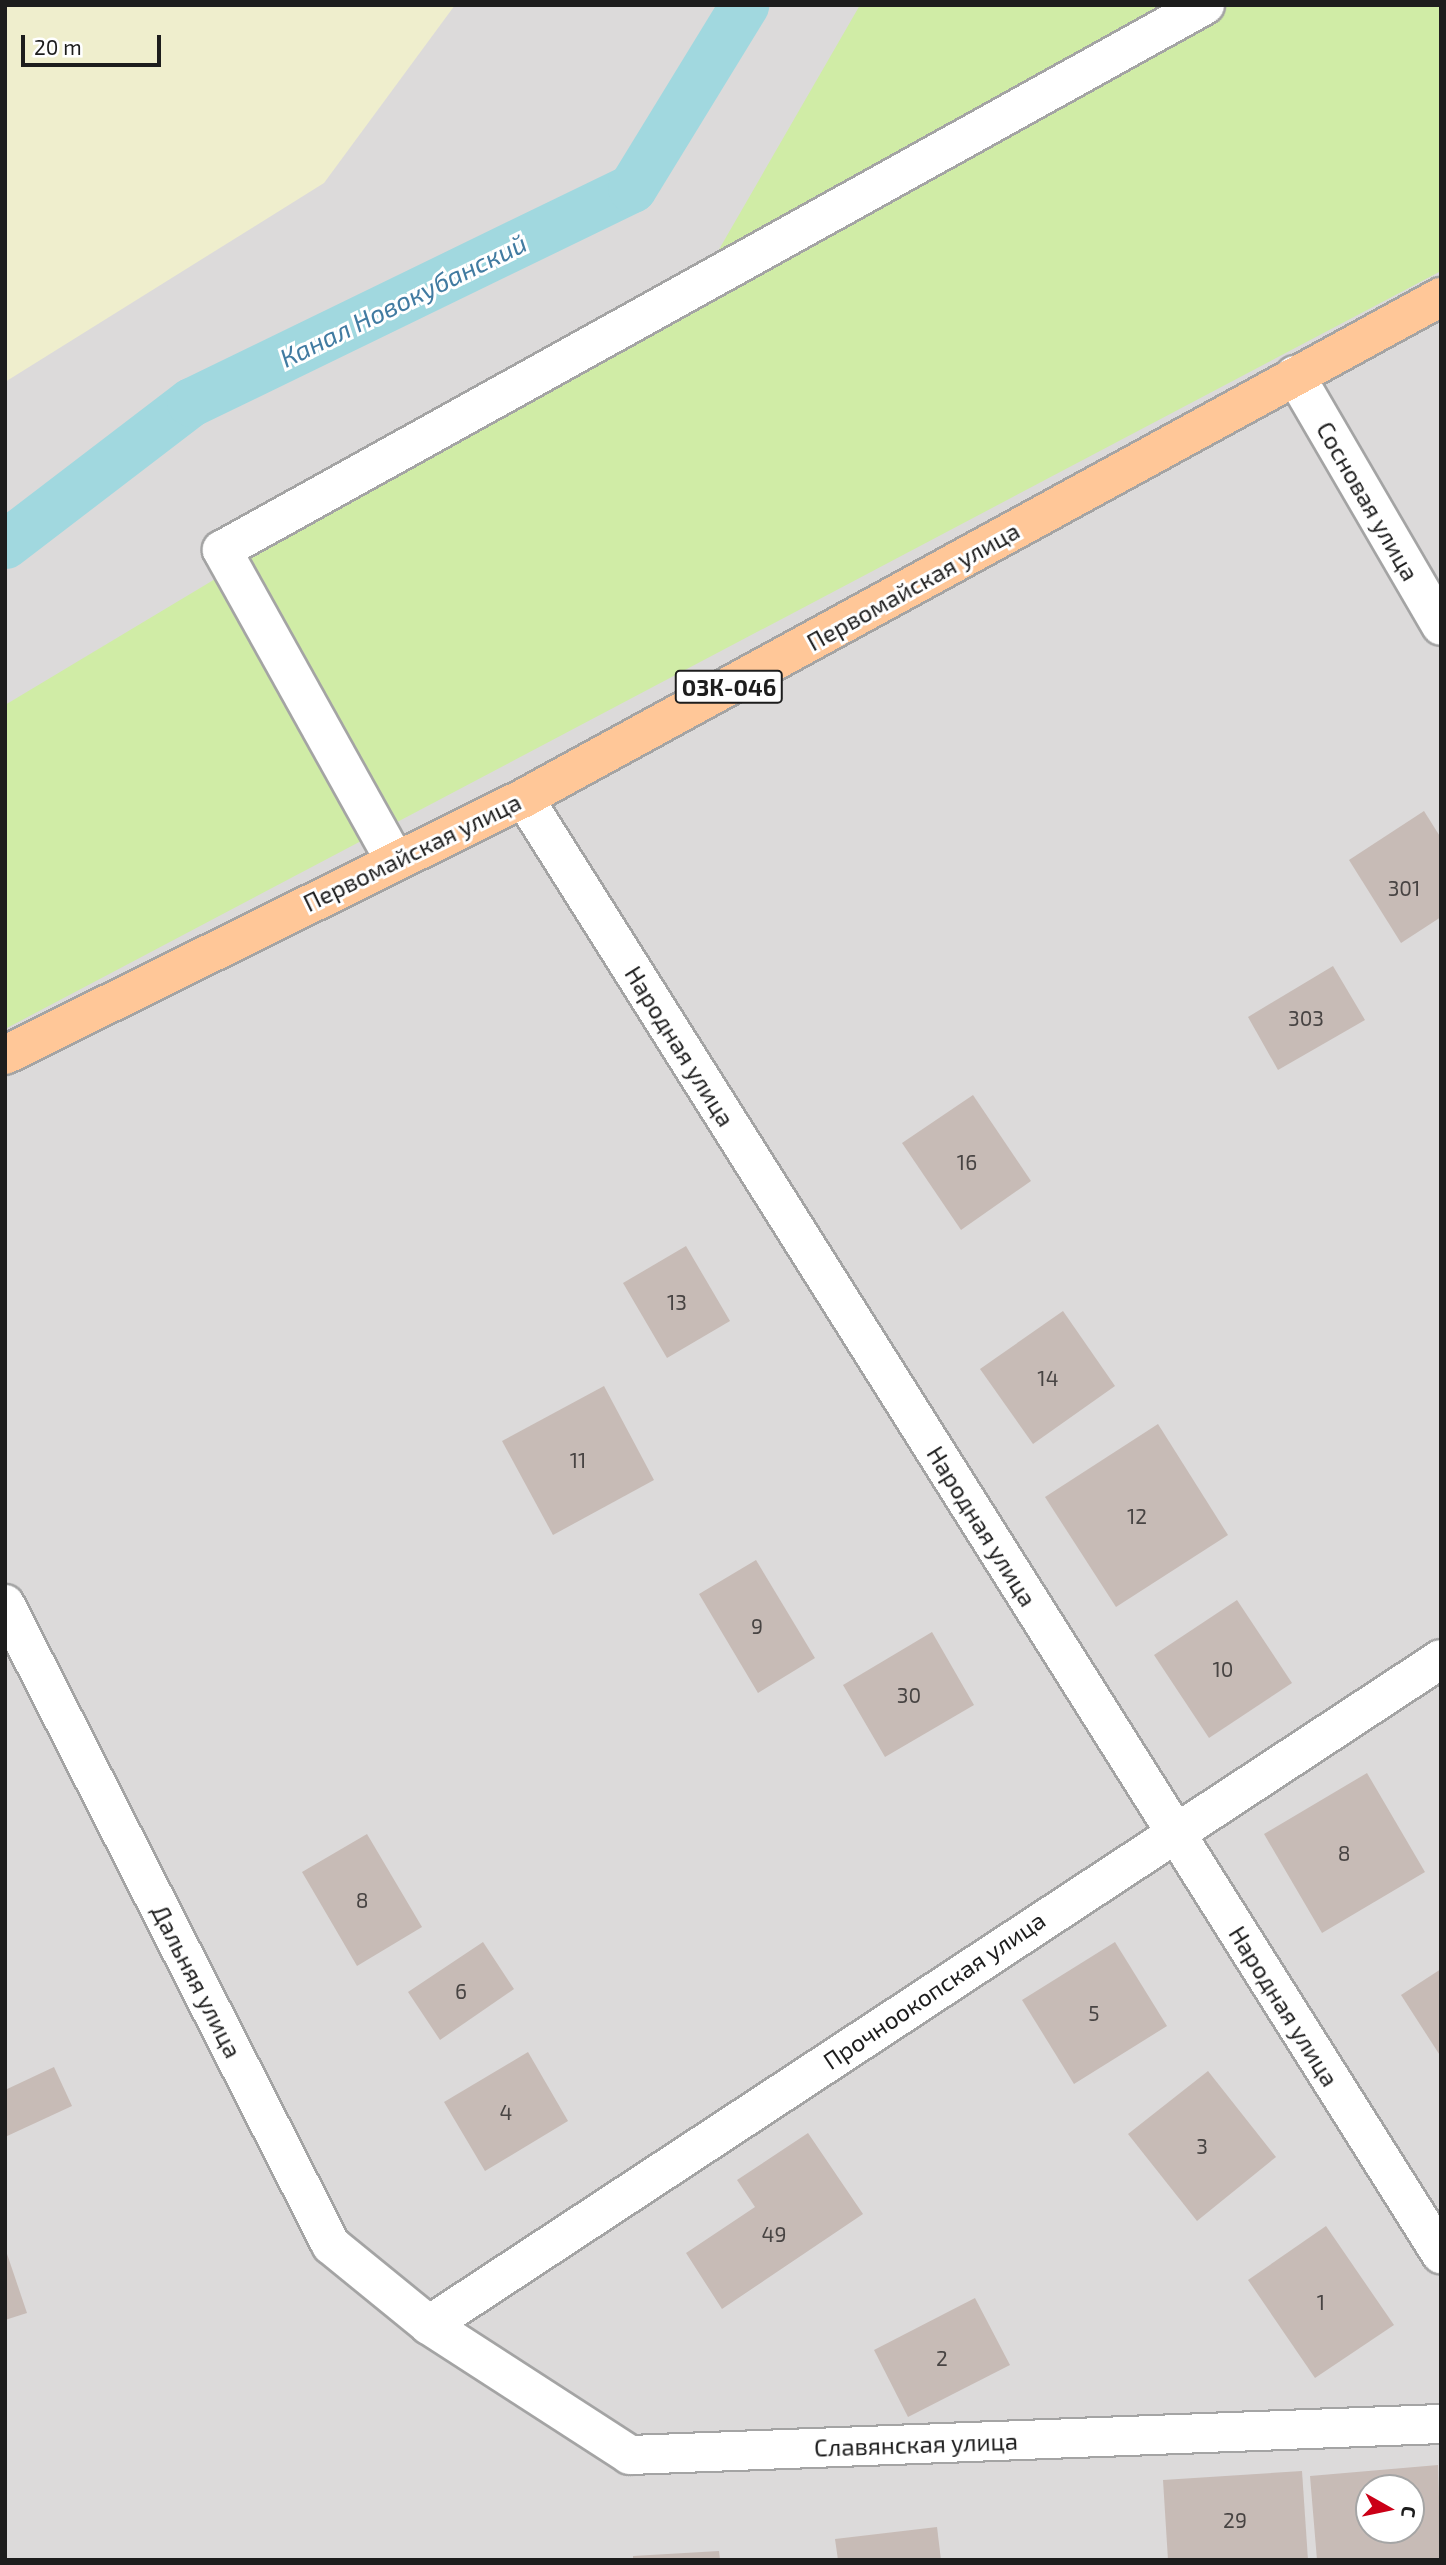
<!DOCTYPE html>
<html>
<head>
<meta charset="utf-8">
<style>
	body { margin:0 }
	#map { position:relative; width:1446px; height:2565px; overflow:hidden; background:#efeae3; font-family:"Exo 2",sans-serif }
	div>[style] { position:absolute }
	.residential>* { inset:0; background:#dcdada }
	.farmland>* { inset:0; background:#efeecd }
	.grass>* { inset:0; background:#d0eca6 }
	.canal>* { height:49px; margin:-24.5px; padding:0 24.5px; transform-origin:24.5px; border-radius:24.5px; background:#a1d8df }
	.building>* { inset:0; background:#c7bbb6 }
	.roads { filter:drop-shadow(2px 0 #a4a4a4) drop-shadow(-2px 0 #a4a4a4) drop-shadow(0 2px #a4a4a4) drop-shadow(0 -2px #a4a4a4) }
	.minor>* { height:38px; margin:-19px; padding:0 19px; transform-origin:19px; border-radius:19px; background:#fff }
	.primary>* { height:38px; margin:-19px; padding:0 19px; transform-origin:19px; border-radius:19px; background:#ffc798 }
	span { translate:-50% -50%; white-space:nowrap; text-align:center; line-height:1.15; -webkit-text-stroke:6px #fff; paint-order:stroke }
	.number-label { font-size:21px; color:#484443 }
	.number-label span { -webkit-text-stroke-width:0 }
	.shield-label span { padding:2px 5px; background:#fff; border:2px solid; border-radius:5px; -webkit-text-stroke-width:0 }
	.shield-label { font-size:23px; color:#1d1d1d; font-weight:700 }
	.street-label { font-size:24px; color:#1d1d1d }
	.water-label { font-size:26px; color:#417ba1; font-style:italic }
	.frame { position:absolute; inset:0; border:7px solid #1d1d1d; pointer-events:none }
	.north { position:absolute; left:1355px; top:2474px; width:70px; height:70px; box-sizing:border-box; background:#fff; border:2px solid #a5a5a5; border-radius:50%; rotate:99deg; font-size:19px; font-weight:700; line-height:28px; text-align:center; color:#1d1d1d }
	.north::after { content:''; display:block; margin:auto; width:24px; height:32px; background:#cb0017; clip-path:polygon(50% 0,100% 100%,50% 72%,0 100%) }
	.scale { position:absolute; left:21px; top:35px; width:140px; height:32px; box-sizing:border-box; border:4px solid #1d1d1d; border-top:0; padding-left:9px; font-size:21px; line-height:24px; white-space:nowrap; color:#1d1d1d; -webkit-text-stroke:5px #fff; paint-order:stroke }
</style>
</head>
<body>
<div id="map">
	<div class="residential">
		<div style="clip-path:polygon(evenodd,5px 5px,1441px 5px,1441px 2560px,5px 2560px,5px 5px,1369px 2488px,1411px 2488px,1411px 2530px,1369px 2530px,1369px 2488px)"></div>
	</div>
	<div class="farmland">
		<div style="clip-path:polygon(5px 5px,455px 5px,324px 183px,5px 382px)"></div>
	</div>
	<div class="grass">
		<div style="clip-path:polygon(860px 5px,1441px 5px,1441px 271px,5px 1029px,5px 705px,695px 291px)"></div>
	</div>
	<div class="canal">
		<div style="left:5px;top:544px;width:234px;rotate:-37.4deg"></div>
		<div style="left:191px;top:402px;width:490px;rotate:-25.9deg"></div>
		<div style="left:632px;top:188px;width:215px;rotate:-58.5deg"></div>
	</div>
	<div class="building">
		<div style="clip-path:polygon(1424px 811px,1441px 838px,1441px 917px,1401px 943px,1349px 860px)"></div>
		<div style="clip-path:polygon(1333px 966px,1365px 1020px,1278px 1070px,1248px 1017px)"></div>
		<div style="clip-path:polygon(973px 1095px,1031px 1181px,961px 1230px,902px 1143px)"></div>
		<div style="clip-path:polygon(686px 1246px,730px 1321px,667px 1358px,623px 1283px)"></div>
		<div style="clip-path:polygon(1063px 1311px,1115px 1386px,1033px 1444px,980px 1369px)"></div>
		<div style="clip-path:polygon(604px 1386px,654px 1480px,553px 1535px,502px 1441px)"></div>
		<div style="clip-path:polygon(1158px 1424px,1228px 1535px,1116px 1607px,1045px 1497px)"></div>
		<div style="clip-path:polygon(756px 1560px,815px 1658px,758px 1693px,699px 1594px)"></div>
		<div style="clip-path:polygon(1237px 1600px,1292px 1683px,1209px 1738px,1154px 1655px)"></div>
		<div style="clip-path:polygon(932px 1632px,974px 1705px,885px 1757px,843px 1685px)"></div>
		<div style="clip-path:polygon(1367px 1773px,1425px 1872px,1322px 1933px,1264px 1834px)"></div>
		<div style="clip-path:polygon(367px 1834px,422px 1927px,357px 1966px,302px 1872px)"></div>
		<div style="clip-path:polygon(483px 1942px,514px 1989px,440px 2040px,408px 1992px)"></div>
		<div style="clip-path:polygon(1115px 1942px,1167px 2026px,1074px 2084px,1022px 2000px)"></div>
		<div style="clip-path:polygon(1441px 1969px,1441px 2057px,1401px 1995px)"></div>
		<div style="clip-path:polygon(528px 2052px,568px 2121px,485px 2171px,444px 2102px)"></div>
		<div style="clip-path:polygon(54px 2067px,72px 2106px,5px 2137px,5px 2090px)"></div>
		<div style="clip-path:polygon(1208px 2071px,1276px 2157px,1197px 2221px,1128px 2134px)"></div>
		<div style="clip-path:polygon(808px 2133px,863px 2214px,722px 2309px,686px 2253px,755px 2207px,737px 2180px)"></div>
		<div style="clip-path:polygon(1326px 2226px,1394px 2325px,1315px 2378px,1248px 2280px)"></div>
		<div style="clip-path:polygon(5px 2248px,27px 2313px,5px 2320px)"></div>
		<div style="clip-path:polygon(975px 2298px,1010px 2365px,908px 2417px,874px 2350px)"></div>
		<div style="clip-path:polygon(evenodd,1438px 2465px,1441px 2560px,1317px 2560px,1310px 2476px,1438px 2465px,1369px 2488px,1411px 2488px,1411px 2530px,1369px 2530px,1369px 2488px)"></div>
		<div style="clip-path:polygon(1302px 2471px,1308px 2560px,1168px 2560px,1163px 2480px)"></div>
		<div style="clip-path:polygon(937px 2527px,941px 2560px,838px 2560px,835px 2539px)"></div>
		<div style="clip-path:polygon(719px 2551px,720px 2560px,633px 2560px,633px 2556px)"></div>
	</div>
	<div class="roads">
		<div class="minor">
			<div style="left:1295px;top:375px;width:290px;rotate:59.8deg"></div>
			<div style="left:524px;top:798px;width:1721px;rotate:57.8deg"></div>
			<div style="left:395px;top:861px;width:356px;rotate:-119.1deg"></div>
			<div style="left:222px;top:550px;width:1124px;rotate:-29.01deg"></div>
			<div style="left:5px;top:1604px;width:719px;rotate:63.04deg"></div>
			<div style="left:331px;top:2245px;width:127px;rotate:39.2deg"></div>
			<div style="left:429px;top:2325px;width:239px;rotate:32.9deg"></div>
			<div style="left:630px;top:2455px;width:812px;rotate:-2.19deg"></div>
			<div style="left:429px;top:2325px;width:1211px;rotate:-33.35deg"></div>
		</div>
		<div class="primary">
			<div style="left:5px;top:1055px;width:579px;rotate:-26.34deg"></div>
			<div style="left:524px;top:798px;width:1045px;rotate:-28.65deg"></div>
		</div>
	</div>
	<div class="number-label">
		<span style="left:1404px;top:888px">301</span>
		<span style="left:1306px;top:1018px">303</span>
		<span style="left:967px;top:1162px">16</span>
		<span style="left:677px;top:1302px">13</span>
		<span style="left:1048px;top:1378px">14</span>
		<span style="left:578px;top:1460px">11</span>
		<span style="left:1137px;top:1516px">12</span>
		<span style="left:757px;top:1626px">9</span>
		<span style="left:1223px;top:1669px">10</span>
		<span style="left:909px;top:1695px">30</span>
		<span style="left:1344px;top:1853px">8</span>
		<span style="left:362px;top:1900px">8</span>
		<span style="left:461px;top:1991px">6</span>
		<span style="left:1094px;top:2013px">5</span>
		<span style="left:506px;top:2112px">4</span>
		<span style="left:1202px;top:2146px">3</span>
		<span style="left:774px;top:2234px">49</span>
		<span style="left:1321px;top:2302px">1</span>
		<span style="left:942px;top:2358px">2</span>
		<span style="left:1235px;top:2520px">29</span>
	</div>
	<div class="shield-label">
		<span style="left:729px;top:687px">03К-046</span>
	</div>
	<div class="street-label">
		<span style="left:1368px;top:501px;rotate:60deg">Сосновая улица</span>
		<span style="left:913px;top:586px;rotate:-29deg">Первомайская улица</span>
		<span style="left:412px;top:852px;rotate:-26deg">Первомайская улица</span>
		<span style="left:680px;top:1046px;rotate:58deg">Народная улица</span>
		<span style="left:982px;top:1526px;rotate:58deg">Народная улица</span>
		<span style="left:197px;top:1981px;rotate:63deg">Дальняя улица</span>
		<span style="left:934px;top:1990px;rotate:-34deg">Прочноокопская улица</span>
		<span style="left:1284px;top:2006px;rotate:58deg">Народная улица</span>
		<span style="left:916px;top:2444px;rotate:-2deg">Славянская улица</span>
	</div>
	<div class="water-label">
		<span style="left:403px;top:300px;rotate:-26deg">Канал Новокубанский</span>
	</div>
	<div class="frame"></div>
	<div class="north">С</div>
	<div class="scale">20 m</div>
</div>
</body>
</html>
